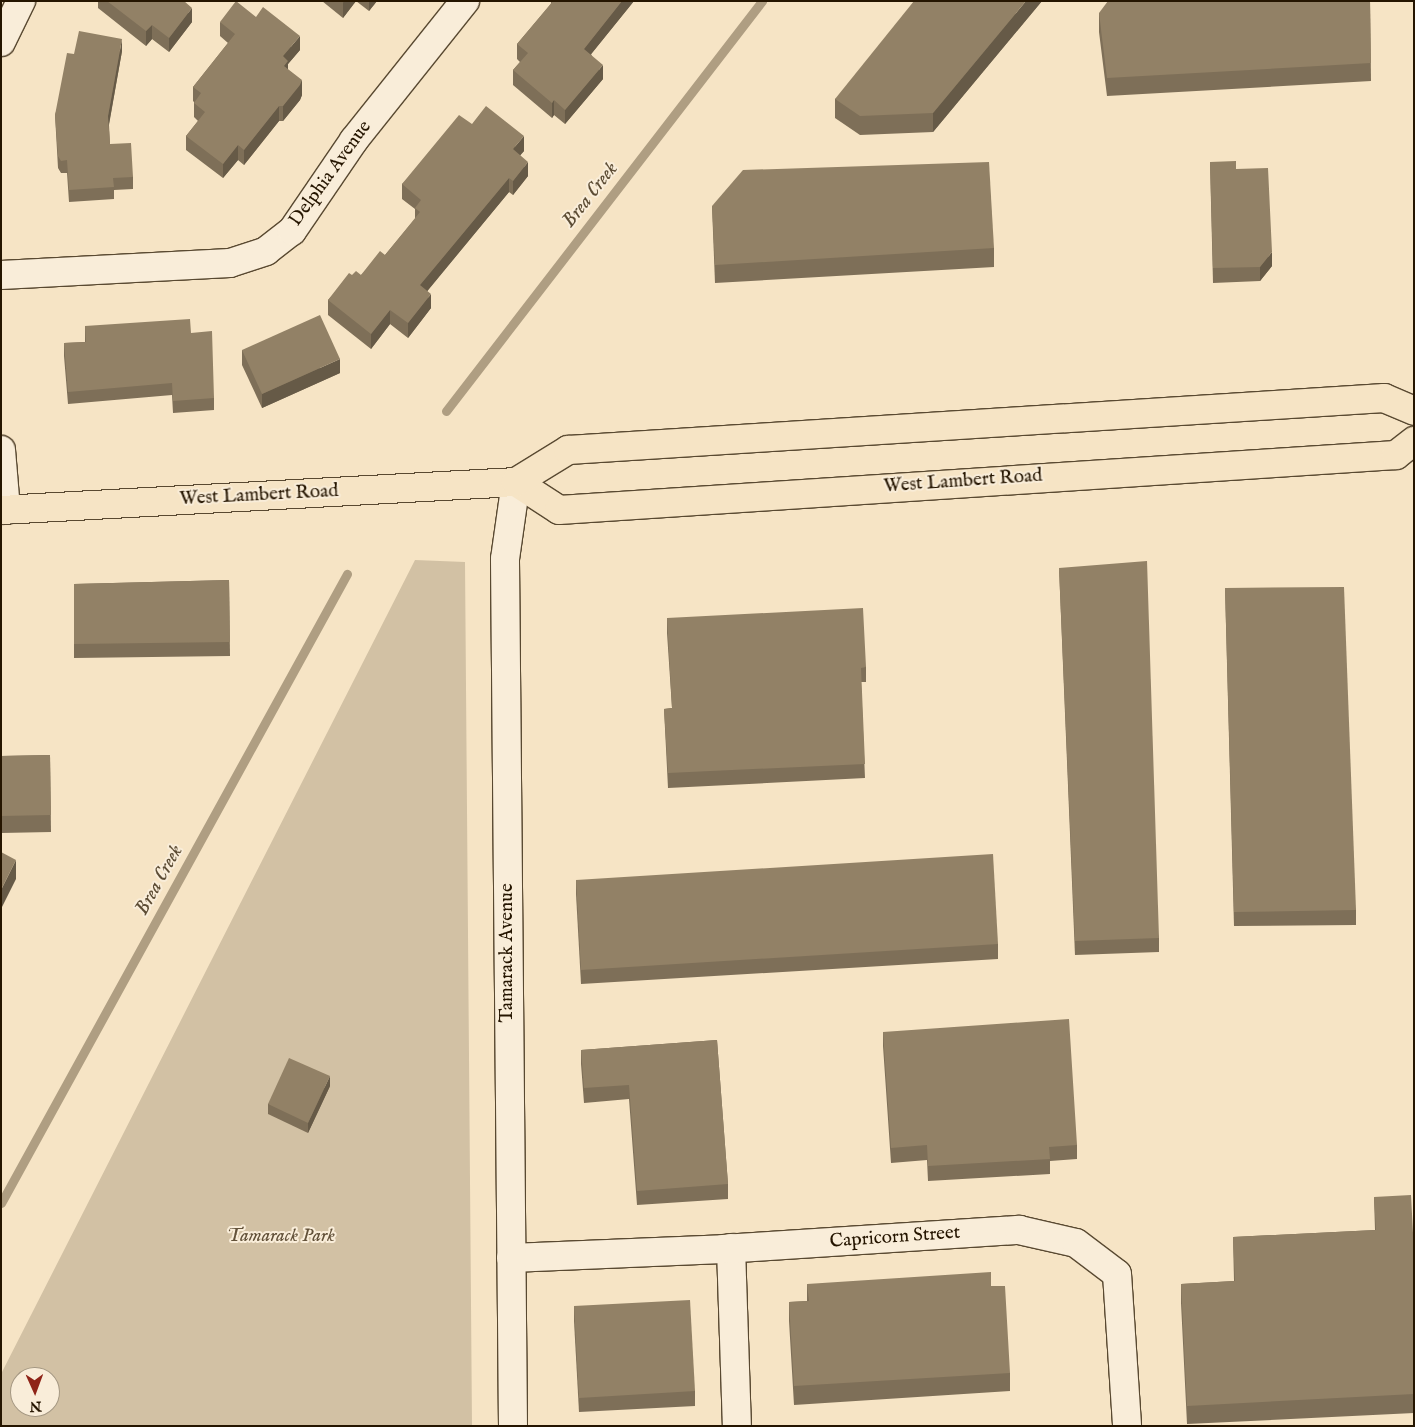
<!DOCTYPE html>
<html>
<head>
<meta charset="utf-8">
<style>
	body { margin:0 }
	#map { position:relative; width:1415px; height:1427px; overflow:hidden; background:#f6e4c5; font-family:"IM FELL English",serif }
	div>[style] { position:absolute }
	.green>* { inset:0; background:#d2c1a4 }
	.stream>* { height:9px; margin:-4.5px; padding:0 4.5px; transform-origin:4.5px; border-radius:4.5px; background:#af9e82 }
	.roads { filter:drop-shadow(1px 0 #594931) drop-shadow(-1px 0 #594931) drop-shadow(0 1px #594931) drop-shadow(0 -1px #594931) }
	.minor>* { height:28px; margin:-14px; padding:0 14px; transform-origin:14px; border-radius:14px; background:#f9edd9 }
	.major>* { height:28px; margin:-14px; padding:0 14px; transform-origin:14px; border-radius:14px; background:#f6e4c5 }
	.wall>* { inset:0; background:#7e6f58 }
	.shaded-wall>* { inset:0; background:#665a47 }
	.building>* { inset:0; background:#928166 }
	span { translate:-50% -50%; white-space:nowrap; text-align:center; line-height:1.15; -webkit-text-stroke:4px #f9edd9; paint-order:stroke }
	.street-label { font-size:19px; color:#251500 }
	.park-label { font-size:19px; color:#625139; font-style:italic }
	.water-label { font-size:20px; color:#5c4c34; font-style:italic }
	.frame { position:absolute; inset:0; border:2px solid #251500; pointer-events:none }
	.north { position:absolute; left:10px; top:1367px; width:50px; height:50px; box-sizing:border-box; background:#f9edd9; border:1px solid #a49782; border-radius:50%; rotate:178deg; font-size:14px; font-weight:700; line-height:20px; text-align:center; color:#251500 }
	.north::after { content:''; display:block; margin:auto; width:18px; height:22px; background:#8f2418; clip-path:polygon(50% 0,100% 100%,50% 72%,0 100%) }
</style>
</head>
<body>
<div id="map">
	<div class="green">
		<div style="clip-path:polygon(evenodd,415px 560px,465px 562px,472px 1426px,1px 1426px,1px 1374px,415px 560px,20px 1377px,50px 1377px,50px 1407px,20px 1407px,20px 1377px)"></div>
	</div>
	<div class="stream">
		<div style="left:446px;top:411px;width:518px;rotate:-52.38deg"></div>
		<div style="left:1px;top:1203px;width:718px;rotate:-61.19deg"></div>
	</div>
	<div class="roads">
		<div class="minor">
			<div style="left:1px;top:42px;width:46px;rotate:-64deg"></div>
			<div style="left:1px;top:275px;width:229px;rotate:-3deg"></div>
			<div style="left:230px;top:263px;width:38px;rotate:-18deg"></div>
			<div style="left:266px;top:251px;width:33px;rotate:-38deg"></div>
			<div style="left:292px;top:231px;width:110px;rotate:-55.7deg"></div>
			<div style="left:354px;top:140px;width:178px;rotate:-51.4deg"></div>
			<div style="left:1px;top:450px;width:60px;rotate:85.2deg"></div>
			<div style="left:731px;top:1248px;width:178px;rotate:88.1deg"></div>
			<div style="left:511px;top:1258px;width:212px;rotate:-2.4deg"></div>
			<div style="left:723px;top:1249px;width:297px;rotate:-3.7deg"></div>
			<div style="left:1019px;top:1230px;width:58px;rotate:12.8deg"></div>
			<div style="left:1076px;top:1243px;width:51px;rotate:37.1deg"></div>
			<div style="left:1117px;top:1274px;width:152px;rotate:86.2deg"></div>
			<div style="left:513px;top:1426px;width:867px;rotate:-90.53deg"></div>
			<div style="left:505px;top:559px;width:78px;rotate:-81.9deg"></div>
		</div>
		<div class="major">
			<div style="left:516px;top:482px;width:51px;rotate:33.1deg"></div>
			<div style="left:559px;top:510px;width:839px;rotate:-3.76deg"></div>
			<div style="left:1396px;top:455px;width:23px;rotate:-38deg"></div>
			<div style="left:1px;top:510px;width:516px;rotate:-3.11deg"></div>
			<div style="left:516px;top:482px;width:61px;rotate:-31.6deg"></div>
			<div style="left:568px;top:450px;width:818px;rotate:-3.65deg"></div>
			<div style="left:1384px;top:398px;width:33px;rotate:23deg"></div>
		</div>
	</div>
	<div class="wall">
		<div style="clip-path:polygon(98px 1px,184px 1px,192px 22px,169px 52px,152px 39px,146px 46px,98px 8px)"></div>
		<div style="clip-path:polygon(322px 1px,356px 1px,343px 18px)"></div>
		<div style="clip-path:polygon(356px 1px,377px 1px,369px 11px)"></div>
		<div style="clip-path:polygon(551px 1px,634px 1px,591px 54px,603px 79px,565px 124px,554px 115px,552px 118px,513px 85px,513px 70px,520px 62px,517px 59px,517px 44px,551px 4px)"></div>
		<div style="clip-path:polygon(1042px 1px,933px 132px,860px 135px,835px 118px,835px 99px)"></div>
		<div style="clip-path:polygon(1370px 1px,1371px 81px,1107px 96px,1099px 32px,1099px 13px)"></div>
		<div style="clip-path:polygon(220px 22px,300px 50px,288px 64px,288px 70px,302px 95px,300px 100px,283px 121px,279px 121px,244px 165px,238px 160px,223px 178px,186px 150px,186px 136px,198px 121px,194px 117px,194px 102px,193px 101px,193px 87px,228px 43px,220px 36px)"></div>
		<div style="clip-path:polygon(122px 51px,109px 125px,110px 144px,133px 177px,133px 189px,114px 190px,114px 199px,69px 202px,67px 173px,61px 173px,58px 168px,55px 115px,74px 54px)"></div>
		<div style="clip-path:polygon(472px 124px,524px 151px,520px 155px,528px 176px,513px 195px,509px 192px,427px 291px,431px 308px,408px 338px,390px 324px,371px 349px,328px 315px,328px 300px,352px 275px,361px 275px,385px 255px,415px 219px,415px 209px,402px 199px,402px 184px)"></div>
		<div style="clip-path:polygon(1210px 162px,1236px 169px,1272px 266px,1260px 281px,1213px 283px)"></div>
		<div style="clip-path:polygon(712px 206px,994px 248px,994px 267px,715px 283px)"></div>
		<div style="clip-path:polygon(85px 326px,191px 333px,214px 398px,214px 410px,173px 413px,172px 395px,68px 404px,64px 356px,64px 343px,85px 342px)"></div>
		<div style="clip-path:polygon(242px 350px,340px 373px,262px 408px,242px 365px)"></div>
		<div style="clip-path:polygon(1059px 568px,1159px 938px,1159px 952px,1075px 955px)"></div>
		<div style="clip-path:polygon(229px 580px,230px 656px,74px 658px,74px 584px)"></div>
		<div style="clip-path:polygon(1225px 588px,1356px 910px,1356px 925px,1234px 926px)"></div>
		<div style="clip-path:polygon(667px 618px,866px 667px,866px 682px,861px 682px,865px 778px,668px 788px,664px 709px,672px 708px,667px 633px)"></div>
		<div style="clip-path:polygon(50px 755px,51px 832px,1px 833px,1px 756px)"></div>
		<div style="clip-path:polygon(576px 880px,998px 944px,998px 959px,581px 984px,576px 894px)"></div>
		<div style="clip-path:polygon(883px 1032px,1077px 1145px,1077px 1159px,1050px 1161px,1050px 1174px,928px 1181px,927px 1160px,891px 1163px,883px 1046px)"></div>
		<div style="clip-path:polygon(717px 1040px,728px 1184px,728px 1199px,637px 1205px,629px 1099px,584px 1103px,581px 1064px,581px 1050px)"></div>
		<div style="clip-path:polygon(330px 1086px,308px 1133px,268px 1114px,268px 1104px)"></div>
		<div style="clip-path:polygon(1374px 1197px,1414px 1252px,1414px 1413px,1187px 1424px,1181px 1303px,1181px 1284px,1234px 1281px,1233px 1237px,1375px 1230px)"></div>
		<div style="clip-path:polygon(807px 1284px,1010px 1373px,1010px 1391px,794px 1405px,789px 1321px,789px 1302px,807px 1301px)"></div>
		<div style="clip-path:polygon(574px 1306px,695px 1391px,695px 1406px,579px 1412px,574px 1321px)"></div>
	</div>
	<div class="shaded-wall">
		<div style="clip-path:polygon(344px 1px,356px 1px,343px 18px,343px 3px)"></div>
		<div style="clip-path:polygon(369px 1px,377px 1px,369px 11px)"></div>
		<div style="clip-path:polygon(622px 1px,634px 1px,584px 63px,584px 49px)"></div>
		<div style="clip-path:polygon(1026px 1px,1042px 1px,933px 132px,933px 113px)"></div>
		<div style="clip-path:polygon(192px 8px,192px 22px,169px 52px,169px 38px)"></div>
		<div style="clip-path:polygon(152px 25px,152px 39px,146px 46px,146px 31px)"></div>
		<div style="clip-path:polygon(300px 36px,300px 50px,288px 64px,288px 75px,284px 81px,283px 56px)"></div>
		<div style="clip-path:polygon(122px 39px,122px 51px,108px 129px,108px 116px)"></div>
		<div style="clip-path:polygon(603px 65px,603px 79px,565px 124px,565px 110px)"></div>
		<div style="clip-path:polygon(302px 80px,302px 95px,300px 100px,283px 121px,283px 106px)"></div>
		<div style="clip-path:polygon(554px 100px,554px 115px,552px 118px,552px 103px)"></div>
		<div style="clip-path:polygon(279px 106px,279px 121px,244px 165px,244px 150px)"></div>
		<div style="clip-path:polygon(524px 136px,524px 151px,513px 164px,513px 149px)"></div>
		<div style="clip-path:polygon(238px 145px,238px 160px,223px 178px,223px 164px)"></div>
		<div style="clip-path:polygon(528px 162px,528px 176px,513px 195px,513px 181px)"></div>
		<div style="clip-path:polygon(509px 178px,509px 192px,420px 300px,420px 285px)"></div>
		<div style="clip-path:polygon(1272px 252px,1272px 266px,1260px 281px,1260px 267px)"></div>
		<div style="clip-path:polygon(431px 294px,431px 308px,408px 338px,408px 323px)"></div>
		<div style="clip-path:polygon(390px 310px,390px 324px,371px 349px,371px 334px)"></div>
		<div style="clip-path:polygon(340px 359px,340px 373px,262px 408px,262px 394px)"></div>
		<div style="clip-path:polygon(16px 860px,16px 879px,1px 909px,1px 890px)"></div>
		<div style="clip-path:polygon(330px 1076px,330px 1086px,308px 1133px,308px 1123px)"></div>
	</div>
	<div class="building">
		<div style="clip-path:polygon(107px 1px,184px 1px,192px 8px,169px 38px,152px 25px,146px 31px)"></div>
		<div style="clip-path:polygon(236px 1px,256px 17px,263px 7px,300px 36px,283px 56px,288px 61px,284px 66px,302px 80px,300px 85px,283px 106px,279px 106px,244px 150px,238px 145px,223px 164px,186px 136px,205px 112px,194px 103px,201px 93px,193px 87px,235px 34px,220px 22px)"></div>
		<div style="clip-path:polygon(553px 1px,622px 1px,584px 49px,603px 65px,565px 110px,554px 100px,552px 103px,513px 70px,528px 53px,517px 44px)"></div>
		<div style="clip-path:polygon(914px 1px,1026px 1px,933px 113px,860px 116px,835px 99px)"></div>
		<div style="clip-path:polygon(1108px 1px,1370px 1px,1371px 63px,1107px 78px,1099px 13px)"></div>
		<div style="clip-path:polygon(79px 31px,122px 39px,108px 116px,110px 144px,131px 143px,133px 177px,113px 178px,114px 187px,69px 190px,67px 160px,61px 161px,58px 156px,55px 115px,67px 53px,74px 54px)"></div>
		<div style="clip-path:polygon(486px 106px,524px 136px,513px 149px,528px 162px,513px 181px,509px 178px,420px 285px,431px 294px,408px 323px,390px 310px,371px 334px,328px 300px,349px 273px,352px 275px,356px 271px,361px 275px,380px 251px,385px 255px,420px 212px,415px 208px,421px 200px,402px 184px,459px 115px,472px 124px)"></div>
		<div style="clip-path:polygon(1236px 161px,1236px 169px,1268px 168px,1272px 252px,1260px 267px,1213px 268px,1210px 162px)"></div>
		<div style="clip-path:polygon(989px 162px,994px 248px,715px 265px,712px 206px,743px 170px)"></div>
		<div style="clip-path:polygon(320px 315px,340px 359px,262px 394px,242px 350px)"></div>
		<div style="clip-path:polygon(190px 319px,191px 333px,212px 331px,214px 398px,173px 401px,172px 383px,68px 392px,64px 343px,86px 342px,85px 326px)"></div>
		<div style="clip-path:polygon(1147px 561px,1159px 938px,1075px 941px,1059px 568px)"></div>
		<div style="clip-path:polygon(229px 580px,230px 642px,74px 644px,74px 584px)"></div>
		<div style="clip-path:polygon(1344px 587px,1356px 910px,1234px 912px,1225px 588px)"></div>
		<div style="clip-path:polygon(863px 608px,866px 667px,861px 668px,865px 764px,668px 773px,664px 709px,672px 708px,667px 618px)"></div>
		<div style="clip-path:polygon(50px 755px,51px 815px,1px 816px,1px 756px)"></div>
		<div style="clip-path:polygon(1px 852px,16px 860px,1px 890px)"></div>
		<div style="clip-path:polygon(993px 854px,998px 944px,581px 970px,576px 880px)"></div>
		<div style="clip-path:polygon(1069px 1019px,1077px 1145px,1049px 1147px,1050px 1159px,928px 1166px,927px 1145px,891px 1148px,883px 1032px)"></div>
		<div style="clip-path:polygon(717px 1040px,728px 1184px,637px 1191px,629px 1085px,584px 1088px,581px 1050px)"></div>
		<div style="clip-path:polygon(289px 1058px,330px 1076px,308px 1123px,268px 1104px)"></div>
		<div style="clip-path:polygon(1411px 1195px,1414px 1252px,1414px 1394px,1187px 1406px,1181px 1284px,1235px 1281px,1233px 1237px,1376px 1230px,1374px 1197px)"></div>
		<div style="clip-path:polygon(991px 1272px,991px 1286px,1005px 1286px,1010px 1373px,794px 1386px,789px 1302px,809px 1301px,807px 1284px)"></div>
		<div style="clip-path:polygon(690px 1300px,695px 1391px,579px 1398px,574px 1306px)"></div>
	</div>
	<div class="street-label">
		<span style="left:331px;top:174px;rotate:-54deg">Delphia Avenue</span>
		<span style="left:963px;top:482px;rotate:-4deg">West Lambert Road</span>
		<span style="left:259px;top:496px;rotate:-3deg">West Lambert Road</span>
		<span style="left:508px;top:953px;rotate:-90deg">Tamarack Avenue</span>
		<span style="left:895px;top:1238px;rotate:-4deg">Capricorn Street</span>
	</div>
	<div class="park-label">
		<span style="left:281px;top:1237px">Tamarack Park</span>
	</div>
	<div class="water-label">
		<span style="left:590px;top:195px;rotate:-52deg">Brea Creek</span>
		<span style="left:159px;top:880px;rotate:-61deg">Brea Creek</span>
	</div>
	<div class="frame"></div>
	<div class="north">N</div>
</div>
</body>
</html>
